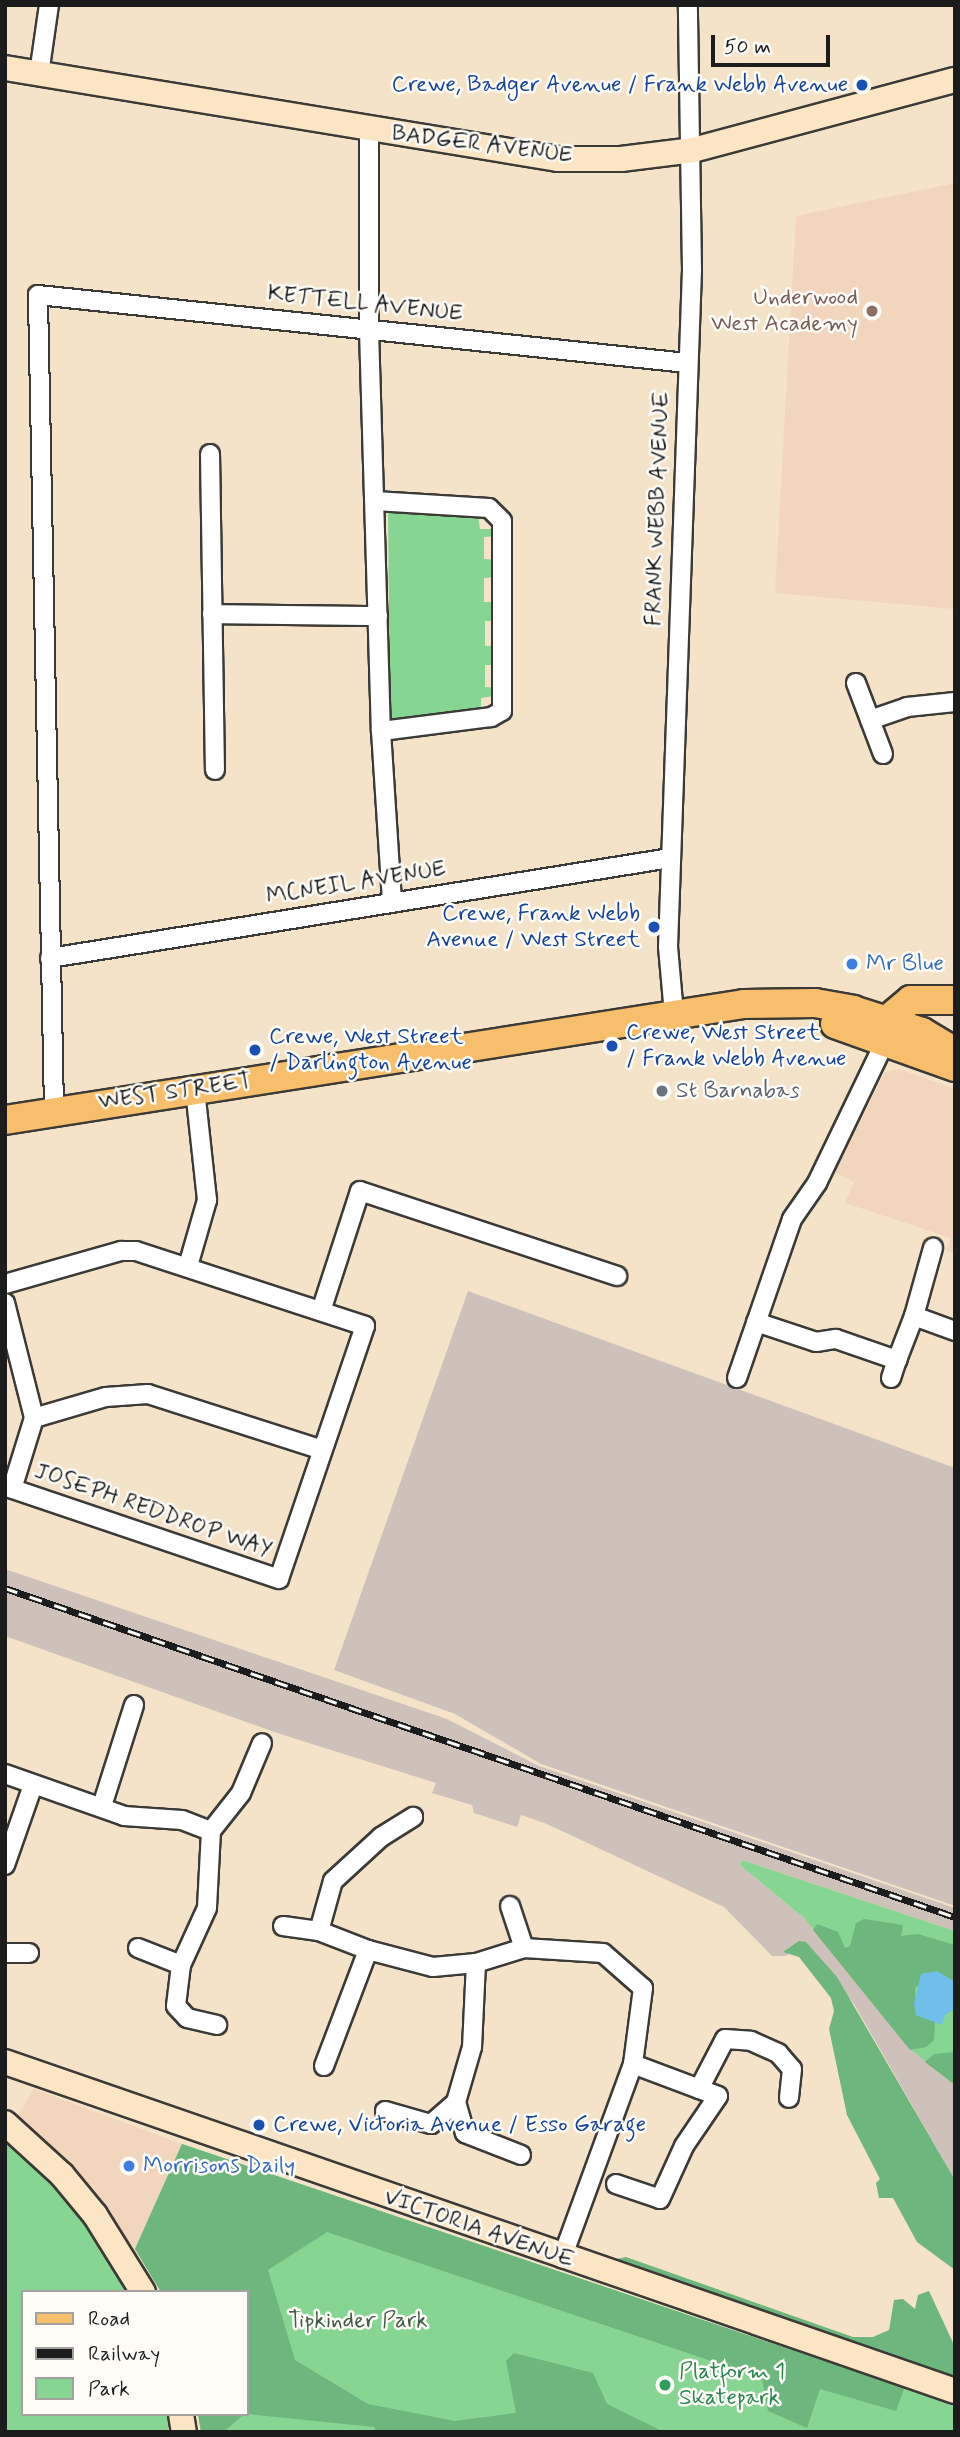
<!DOCTYPE html>
<html>
<head>
<meta charset="utf-8">
<style>
	body { margin:0 }
	#map { position:relative; width:960px; height:2437px; overflow:hidden; background:#f4e3c9; font-family:Mynerve,sans-serif }
	div>[style] { position:absolute }
	.built>* { inset:0; background:#f1d5bd }
	.industrial>* { inset:0; background:#cec1ba }
	.green>* { inset:0; background:#87d593 }
	.forest>* { inset:0; background:#6db67d }
	.water>* { inset:0; background:#70beea }
	.roads { filter:drop-shadow(2px 0 #3c3a36) drop-shadow(-2px 0 #3c3a36) drop-shadow(0 2px #3c3a36) drop-shadow(0 -2px #3c3a36) }
	.street>* { height:18px; margin:-9px; padding:0 9px; transform-origin:9px; border-radius:9px; background:#fff }
	.secondary>* { height:24px; margin:-12px; padding:0 12px; transform-origin:12px; border-radius:12px; background:#fce5c4 }
	.primary>* { height:28px; margin:-14px; padding:0 14px; transform-origin:14px; border-radius:14px; background:#f7bf6c }
	.rail>* { height:7px; margin-top:-3.5px; transform-origin:0; background:repeating-linear-gradient(90deg,#fdfcf7 0 13px,#1c1c1c 0 26px); box-sizing:border-box; border-block:2px solid #1c1c1c }
	.dots>* { width:19px; height:19px; translate:-50% -50%; box-sizing:border-box; border:4px solid #fdfcf7; border-radius:50% }
	span { translate:-50% -50%; white-space:nowrap; text-align:center; line-height:1.15; -webkit-text-stroke:5px #fdfcf7; paint-order:stroke }
	.transit-label { font-size:23px; color:#164399 }
	.right { translate:-100% -50%; text-align:right }
	.left { translate:0 -50%; text-align:left }
	.street-label { font-size:23px; color:#1c1c1c }
	.education-label { font-size:23px; color:#785e54 }
	.shop-label { font-size:23px; color:#366cbe }
	.worship-label { font-size:23px; color:#5b616d }
	.park-label { font-size:23px; color:#415d46 }
	.leisure-label { font-size:23px; color:#27864d }
	.frame { position:absolute; inset:0; border:7px solid #1c1c1c; pointer-events:none }
	.legend { position:absolute; left:21px; top:2290px; width:228px; height:126px; box-sizing:border-box; background:#fdfcf7; border:2px solid #a3a29f; margin:0; padding:9px 12px; list-style:none; font-size:21px; color:#1c1c1c }
	.legend li { display:flex; align-items:center; gap:14px; height:35px }
	.legend b { width:35px; border:2px solid #a3a29f }
	.scale { position:absolute; left:711px; top:35px; width:119px; height:32px; box-sizing:border-box; border:4px solid #1c1c1c; border-top:0; padding-left:9px; font-size:21px; line-height:24px; white-space:nowrap; color:#1c1c1c; -webkit-text-stroke:5px #fdfcf7; paint-order:stroke }
</style>
</head>
<body>
<div id="map">
	<div class="built">
		<div style="clip-path:polygon(955px 183px,955px 609px,775px 593px,796px 216px)"></div>
		<div style="clip-path:polygon(899px 1069px,955px 1089px,955px 1254px,946px 1251px,951px 1238px,845px 1203px,854px 1182px,835px 1172px,885px 1072px)"></div>
		<div style="clip-path:polygon(34px 2089px,182px 2144px,135px 2249px,76px 2177px,17px 2117px)"></div>
	</div>
	<div class="industrial">
		<div style="clip-path:polygon(468px 1291px,955px 1468px,955px 1906px,541px 1764px,455px 1714px,334px 1670px)"></div>
		<div style="clip-path:polygon(5px 1569px,447px 1719px,539px 1766px,955px 1908px,955px 1931px,742px 1860px,740px 1865px,804px 1918px,910px 2049px,955px 2085px,955px 2180px,854px 2004px,806px 1942px,786px 1956px,772px 1956px,724px 1907px,547px 1824px,521px 1815px,517px 1827px,474px 1813px,472px 1805px,432px 1793px,436px 1783px,277px 1733px,5px 1636px)"></div>
	</div>
	<div class="green">
		<div style="clip-path:polygon(388px 512px,478px 516px,480px 529px,497px 529px,497px 536px,484px 537px,484px 559px,498px 560px,497px 577px,484px 578px,484px 602px,499px 602px,499px 621px,485px 621px,485px 646px,499px 646px,499px 665px,485px 665px,485px 687px,500px 688px,500px 695px,481px 698px,481px 711px,390px 725px)"></div>
		<div style="clip-path:polygon(742px 1860px,955px 1931px,955px 2085px,910px 2049px,804px 1918px,740px 1865px)"></div>
		<div style="clip-path:polygon(5px 2135px,75px 2206px,127px 2292px,23px 2292px,23px 2414px,170px 2414px,168px 2432px,5px 2432px)"></div>
		<div style="clip-path:polygon(182px 2144px,955px 2405px,955px 2432px,201px 2432px,198px 2414px,247px 2414px,247px 2292px,161px 2292px,135px 2249px)"></div>
	</div>
	<div class="forest">
		<div style="clip-path:polygon(864px 1919px,903px 1925px,901px 1936px,918px 1934px,955px 1945px,955px 1982px,945px 1976px,915px 1987px,916px 2015px,935px 2022px,934px 2040px,926px 2047px,910px 2050px,813px 1930px,817px 1924px,838px 1932px,845px 1948px,850px 1946px,856px 1923px)"></div>
		<div style="clip-path:polygon(799px 1941px,806px 1942px,837px 1977px,955px 2180px,955px 2270px,917px 2242px,893px 2198px,879px 2198px,876px 2183px,880px 2179px,847px 2115px,829px 2029px,834px 2011px,831px 1998px,799px 1957px,783px 1952px)"></div>
		<div style="clip-path:polygon(955px 2052px,955px 2085px,925px 2062px,934px 2054px)"></div>
		<div style="clip-path:polygon(182px 2144px,904px 2388px,904px 2389px,896px 2411px,820px 2389px,807px 2428px,768px 2411px,762px 2378px,327px 2232px,268px 2270px,295px 2360px,368px 2404px,455px 2421px,516px 2413px,506px 2361px,514px 2353px,593px 2373px,607px 2404px,664px 2432px,377px 2432px,374px 2427px,247px 2414px,247px 2292px,161px 2292px,135px 2249px)"></div>
		<div style="clip-path:polygon(626px 2257px,853px 2337px,873px 2337px,889px 2330px,894px 2300px,903px 2299px,915px 2309px,918px 2295px,929px 2291px,955px 2347px,955px 2384px,612px 2260px)"></div>
		<div style="clip-path:polygon(198px 2414px,244px 2414px,224px 2432px,201px 2432px)"></div>
	</div>
	<div class="water">
		<div style="clip-path:polygon(937px 1971px,955px 1982px,955px 2009px,945px 2015px,942px 2025px,916px 2015px,914px 2004px,921px 1974px)"></div>
	</div>
	<div class="roads">
		<div class="street">
			<div style="left:39px;top:74px;width:70px;rotate:-81.8deg"></div>
			<div style="left:369px;top:130px;width:200px;rotate:90deg"></div>
			<div style="left:369px;top:330px;width:401px;rotate:88.3deg"></div>
			<div style="left:381px;top:731px;width:170px;rotate:86.3deg"></div>
			<div style="left:210px;top:454px;width:316px;rotate:89.1deg"></div>
			<div style="left:375px;top:501px;width:114px;rotate:3.5deg"></div>
			<div style="left:489px;top:508px;width:18px;rotate:45deg"></div>
			<div style="left:502px;top:521px;width:190px;rotate:90deg"></div>
			<div style="left:502px;top:711px;width:13px;rotate:151deg"></div>
			<div style="left:491px;top:717px;width:111px;rotate:172.7deg"></div>
			<div style="left:212px;top:614px;width:166px;rotate:0.7deg"></div>
			<div style="left:856px;top:683px;width:76px;rotate:69.2deg"></div>
			<div style="left:870px;top:720px;width:39px;rotate:-19deg"></div>
			<div style="left:907px;top:707px;width:48px;rotate:-5.9deg"></div>
			<div style="left:50px;top:958px;width:628px;rotate:-9.16deg"></div>
			<div style="left:674px;top:1014px;width:67px;rotate:-95.1deg"></div>
			<div style="left:668px;top:947px;width:677px;rotate:-87.97deg"></div>
			<div style="left:692px;top:270px;width:265px;rotate:-90.9deg"></div>
			<div style="left:54px;top:1109px;width:814px;rotate:-91.13deg"></div>
			<div style="left:38px;top:295px;width:653px;rotate:5.98deg"></div>
			<div style="left:188px;top:1266px;width:69px;rotate:-73.9deg"></div>
			<div style="left:207px;top:1200px;width:112px;rotate:-96.2deg"></div>
			<div style="left:5px;top:1284px;width:121px;rotate:-15.9deg"></div>
			<div style="left:121px;top:1251px;width:15px"></div>
			<div style="left:136px;top:1251px;width:241px;rotate:18.1deg"></div>
			<div style="left:365px;top:1326px;width:267px;rotate:108.8deg"></div>
			<div style="left:279px;top:1579px;width:289px;rotate:-161.3deg"></div>
			<div style="left:5px;top:1303px;width:119px;rotate:75.8deg"></div>
			<div style="left:34px;top:1418px;width:74px;rotate:107.2deg"></div>
			<div style="left:321px;top:1311px;width:126px;rotate:-72deg"></div>
			<div style="left:360px;top:1191px;width:271px;rotate:18.3deg"></div>
			<div style="left:914px;top:1316px;width:71px;rotate:-74.4deg"></div>
			<div style="left:756px;top:1322px;width:63px;rotate:18.4deg"></div>
			<div style="left:816px;top:1342px;width:20px;rotate:-9deg"></div>
			<div style="left:836px;top:1339px;width:65px;rotate:19deg"></div>
			<div style="left:897px;top:1360px;width:47px;rotate:-68.9deg"></div>
			<div style="left:914px;top:1316px;width:44px;rotate:20.1deg"></div>
			<div style="left:737px;top:1378px;width:168px;rotate:-70.9deg"></div>
			<div style="left:792px;top:1219px;width:44px;rotate:-55.2deg"></div>
			<div style="left:817px;top:1183px;width:157px;rotate:-64.3deg"></div>
			<div style="left:891px;top:1378px;width:19px;rotate:-72deg"></div>
			<div style="left:34px;top:1418px;width:75px;rotate:-16.3deg"></div>
			<div style="left:106px;top:1397px;width:42px;rotate:-4.1deg"></div>
			<div style="left:148px;top:1394px;width:183px;rotate:17.8deg"></div>
			<div style="left:5px;top:1774px;width:126px;rotate:19.4deg"></div>
			<div style="left:124px;top:1816px;width:58px;rotate:3.9deg"></div>
			<div style="left:182px;top:1820px;width:31px;rotate:21deg"></div>
			<div style="left:211px;top:1831px;width:77px;rotate:93deg"></div>
			<div style="left:207px;top:1908px;width:63px;rotate:114.5deg"></div>
			<div style="left:181px;top:1965px;width:41px;rotate:97deg"></div>
			<div style="left:176px;top:2006px;width:16px;rotate:47deg"></div>
			<div style="left:187px;top:2018px;width:31px;rotate:13deg"></div>
			<div style="left:102px;top:1806px;width:106px;rotate:-72.4deg"></div>
			<div style="left:211px;top:1831px;width:48px;rotate:-51.7deg"></div>
			<div style="left:241px;top:1793px;width:54px;rotate:-67.2deg"></div>
			<div style="left:5px;top:1865px;width:85px;rotate:-70.7deg"></div>
			<div style="left:510px;top:1906px;width:44px;rotate:71.6deg"></div>
			<div style="left:283px;top:1926px;width:36px;rotate:8deg"></div>
			<div style="left:319px;top:1931px;width:53px;rotate:21.2deg"></div>
			<div style="left:368px;top:1950px;width:67px;rotate:14.7deg"></div>
			<div style="left:433px;top:1967px;width:43px;rotate:-5.3deg"></div>
			<div style="left:476px;top:1963px;width:50px;rotate:-17.4deg"></div>
			<div style="left:524px;top:1948px;width:79px;rotate:3.6deg"></div>
			<div style="left:603px;top:1953px;width:53px;rotate:41.2deg"></div>
			<div style="left:643px;top:1988px;width:77px;rotate:97.5deg"></div>
			<div style="left:633px;top:2064px;width:207px;rotate:110.1deg"></div>
			<div style="left:319px;top:1931px;width:52px;rotate:-74.4deg"></div>
			<div style="left:333px;top:1881px;width:65px;rotate:-42.5deg"></div>
			<div style="left:381px;top:1837px;width:38px;rotate:-32deg"></div>
			<div style="left:138px;top:1948px;width:46px;rotate:21.6deg"></div>
			<div style="left:5px;top:1953px;width:24px"></div>
			<div style="left:476px;top:1963px;width:84px;rotate:92.7deg"></div>
			<div style="left:472px;top:2047px;width:57px;rotate:106.2deg"></div>
			<div style="left:456px;top:2102px;width:32px;rotate:74deg"></div>
			<div style="left:465px;top:2133px;width:60px;rotate:21.4deg"></div>
			<div style="left:324px;top:2066px;width:124px;rotate:-69.2deg"></div>
			<div style="left:699px;top:2089px;width:56px;rotate:-62.5deg"></div>
			<div style="left:725px;top:2039px;width:26px;rotate:4deg"></div>
			<div style="left:751px;top:2041px;width:30px;rotate:24deg"></div>
			<div style="left:778px;top:2053px;width:21px;rotate:49deg"></div>
			<div style="left:792px;top:2069px;width:29px;rotate:96deg"></div>
			<div style="left:385px;top:2111px;width:48px;rotate:15.8deg"></div>
			<div style="left:431px;top:2124px;width:33px;rotate:-41deg"></div>
			<div style="left:616px;top:2184px;width:46px;rotate:18.8deg"></div>
			<div style="left:660px;top:2199px;width:58px;rotate:-65.6deg"></div>
			<div style="left:684px;top:2146px;width:60px;rotate:-55.8deg"></div>
			<div style="left:718px;top:2096px;width:91px;rotate:-159.4deg"></div>
		</div>
		<div class="secondary">
			<div style="left:5px;top:68px;width:560px;rotate:9.34deg"></div>
			<div style="left:558px;top:159px;width:63px"></div>
			<div style="left:621px;top:159px;width:73px;rotate:-7.1deg"></div>
			<div style="left:693px;top:150px;width:271px;rotate:-15deg"></div>
			<div style="left:5px;top:2062px;width:1005px;rotate:19.1deg"></div>
			<div style="left:5px;top:2123px;width:77px;rotate:42.4deg"></div>
			<div style="left:62px;top:2175px;width:52px;rotate:50.5deg"></div>
			<div style="left:95px;top:2215px;width:91px;rotate:58.1deg"></div>
			<div style="left:181px;top:2414px;width:18px;rotate:81deg"></div>
		</div>
		<div class="primary">
			<div style="left:835px;top:1024px;width:127px;rotate:19.7deg"></div>
			<div style="left:885px;top:1036px;width:16px;rotate:-83deg"></div>
			<div style="left:887px;top:1020px;width:31px;rotate:-40deg"></div>
			<div style="left:911px;top:1000px;width:44px"></div>
			<div style="left:5px;top:1120px;width:748px;rotate:-8.92deg"></div>
			<div style="left:744px;top:1004px;width:71px;rotate:-0.8deg"></div>
			<div style="left:815px;top:1003px;width:39px;rotate:10deg"></div>
			<div style="left:853px;top:1010px;width:72px;rotate:17.7deg"></div>
			<div style="left:922px;top:1032px;width:39px;rotate:31deg"></div>
		</div>
	</div>
	<div class="rail">
		<div style="left:5px;top:1588px;width:1005px;rotate:19.1deg"></div>
	</div>
	<div class="dots">
		<div style="left:862px;top:85px;background:#1a4fb4"></div>
		<div style="left:872px;top:311px;background:#8d6e63"></div>
		<div style="left:654px;top:927px;background:#1a4fb4"></div>
		<div style="left:852px;top:964px;background:#3f7fe0"></div>
		<div style="left:612px;top:1046px;background:#1a4fb4"></div>
		<div style="left:255px;top:1050px;background:#1a4fb4"></div>
		<div style="left:662px;top:1091px;background:#6b7280"></div>
		<div style="left:259px;top:2125px;background:#1a4fb4"></div>
		<div style="left:129px;top:2166px;background:#3f7fe0"></div>
		<div style="left:665px;top:2385px;background:#2e9e5b"></div>
	</div>
	<div class="transit-label">
		<span class="right" style="left:848px;top:85px">Crewe, Badger Avenue / Frank Webb Avenue</span>
		<span class="right" style="left:640px;top:927px">Crewe, Frank Webb<br>Avenue / West Street</span>
		<span class="left" style="left:626px;top:1046px">Crewe, West Street<br>/ Frank Webb Avenue</span>
		<span class="left" style="left:269px;top:1050px">Crewe, West Street<br>/ Darlington Avenue</span>
		<span class="left" style="left:273px;top:2125px">Crewe, Victoria Avenue / Esso Garage</span>
	</div>
	<div class="street-label">
		<span style="left:482px;top:145px;rotate:7deg">BADGER AVENUE</span>
		<span style="left:365px;top:304px;rotate:6deg">KETTELL AVENUE</span>
		<span style="left:658px;top:509px;rotate:-88deg">FRANK WEBB AVENUE</span>
		<span style="left:356px;top:883px;rotate:-9deg">MCNEIL AVENUE</span>
		<span style="left:175px;top:1092px;rotate:-8deg">WEST STREET</span>
		<span style="left:153px;top:1511px;rotate:19deg">JOSEPH REDDROP WAY</span>
		<span style="left:479px;top:2229px;rotate:19deg">VICTORIA AVENUE</span>
	</div>
	<div class="education-label">
		<span class="right" style="left:858px;top:311px">Underwood<br>West Academy</span>
	</div>
	<div class="shop-label">
		<span class="left" style="left:866px;top:964px">Mr Blue</span>
		<span class="left" style="left:143px;top:2166px">Morrisons Daily</span>
	</div>
	<div class="worship-label">
		<span class="left" style="left:676px;top:1091px">St Barnabas</span>
	</div>
	<div class="park-label">
		<span style="left:358px;top:2321px">Tipkinder Park</span>
	</div>
	<div class="leisure-label">
		<span class="left" style="left:679px;top:2385px">Platform 1<br>Skatepark</span>
	</div>
	<div class="frame"></div>
	<ul class="legend">
	<li><b style="height:9px;background:#f7bf6c"></b>Road</li>
	<li><b style="height:9px;background:#1c1c1c"></b>Railway</li>
	<li><b style="height:19px;background:#87d593"></b>Park</li>
	</ul>
	<div class="scale">50 m</div>
</div>
</body>
</html>
